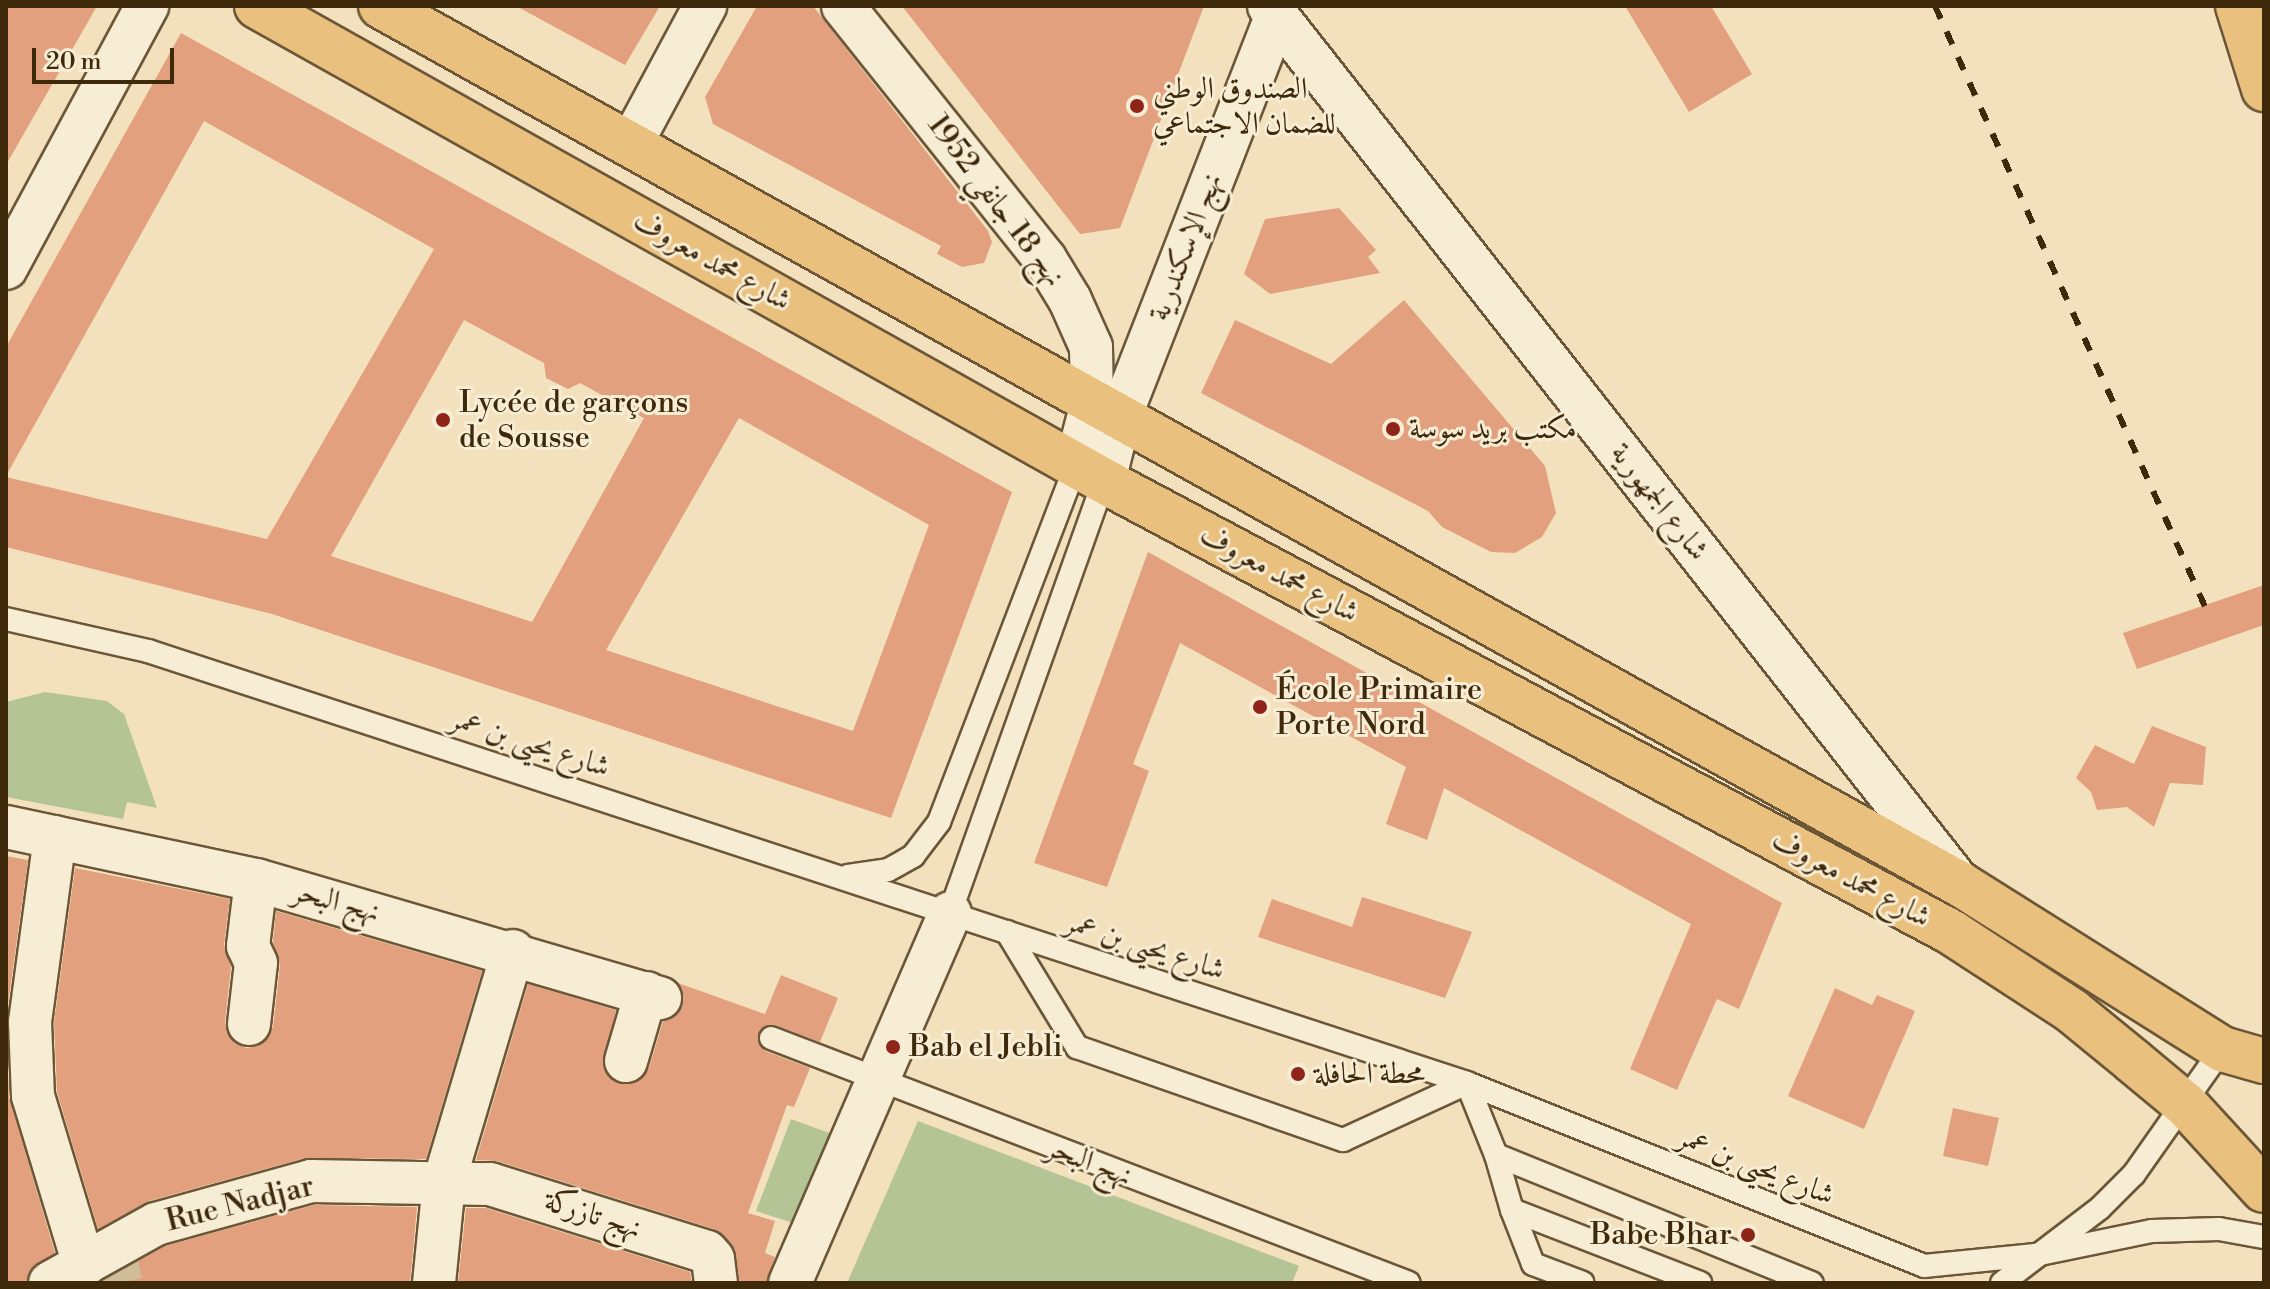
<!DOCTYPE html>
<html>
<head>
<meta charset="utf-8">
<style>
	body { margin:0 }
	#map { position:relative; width:2270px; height:1289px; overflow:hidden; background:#f3e1bd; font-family:"Libre Bodoni",Amiri,serif }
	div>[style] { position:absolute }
	.green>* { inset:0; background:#b5c495 }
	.building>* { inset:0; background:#e2a07e }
	.street-tunnel>* { height:42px; margin-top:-21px; transform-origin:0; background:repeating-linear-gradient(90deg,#cfbc99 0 42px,transparent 0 63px) }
	.roads { filter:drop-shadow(2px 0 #6b5738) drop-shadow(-2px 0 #6b5738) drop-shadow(0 2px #6b5738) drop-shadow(0 -2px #6b5738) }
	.lane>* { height:22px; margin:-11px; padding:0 11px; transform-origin:11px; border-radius:11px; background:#f7ecd4 }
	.street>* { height:42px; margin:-21px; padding:0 21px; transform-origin:21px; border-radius:21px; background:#f7ecd4 }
	.primary>* { height:44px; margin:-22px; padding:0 22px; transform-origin:22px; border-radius:22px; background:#eac07e }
	.rail>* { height:6px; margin-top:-3px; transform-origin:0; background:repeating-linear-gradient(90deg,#3e290b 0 14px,transparent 0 28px) }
	.dots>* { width:22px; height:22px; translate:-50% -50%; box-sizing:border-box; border:4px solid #f7ecd4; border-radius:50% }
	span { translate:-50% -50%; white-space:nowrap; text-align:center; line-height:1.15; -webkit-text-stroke:6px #f7ecd4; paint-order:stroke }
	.poi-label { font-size:30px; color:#3e290b }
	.left { translate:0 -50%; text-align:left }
	.right { translate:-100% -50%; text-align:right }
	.street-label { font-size:30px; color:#3e290b }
	.frame { position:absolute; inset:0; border:8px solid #3e290b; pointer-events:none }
	.scale { position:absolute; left:32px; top:48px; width:142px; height:36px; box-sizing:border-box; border:4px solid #3e290b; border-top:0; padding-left:10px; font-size:24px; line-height:28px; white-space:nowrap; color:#3e290b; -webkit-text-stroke:6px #f7ecd4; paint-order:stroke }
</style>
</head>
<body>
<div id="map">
	<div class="green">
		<div style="clip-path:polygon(45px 692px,107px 701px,124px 714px,157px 808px,127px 802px,123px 819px,6px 797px,6px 702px)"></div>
		<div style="clip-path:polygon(791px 1119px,832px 1134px,793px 1223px,756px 1211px)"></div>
		<div style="clip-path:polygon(918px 1121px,1299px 1266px,1292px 1283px,847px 1283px)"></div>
	</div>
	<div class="building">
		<div style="clip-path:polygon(6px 6px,97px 6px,6px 165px)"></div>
		<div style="clip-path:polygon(516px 6px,660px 6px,625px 65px)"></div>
		<div style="clip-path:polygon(757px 6px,813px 6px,988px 231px,992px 242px,984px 263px,962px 267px,937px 254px,941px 246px,713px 124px,705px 97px)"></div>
		<div style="clip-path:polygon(902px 6px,1204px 6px,1120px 228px,1080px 234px)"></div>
		<div style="clip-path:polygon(1625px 6px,1711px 6px,1752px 74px,1689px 112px)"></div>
		<div style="clip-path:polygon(evenodd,181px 33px,1012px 492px,891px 818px,272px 614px,6px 547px,6px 477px,267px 539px,434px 249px,204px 121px,6px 476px,6px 347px,181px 33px,464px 320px,544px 363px,546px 378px,568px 389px,580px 383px,644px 418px,532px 622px,331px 556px,464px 320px,181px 33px,739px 418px,929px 525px,853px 731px,606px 650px,739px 418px)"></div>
		<div style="clip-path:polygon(1339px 208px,1376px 250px,1368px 257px,1380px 273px,1270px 294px,1244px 274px,1265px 219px)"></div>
		<div style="clip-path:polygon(1404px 300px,1545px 466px,1556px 513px,1542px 537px,1515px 553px,1491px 552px,1442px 527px,1428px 511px,1201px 393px,1235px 320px,1331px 364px)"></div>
		<div style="clip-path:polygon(1148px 552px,1782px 903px,1739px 1009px,1717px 999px,1677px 1090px,1630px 1069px,1691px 924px,1444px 788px,1427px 840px,1386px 824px,1406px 767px,1180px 643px,1133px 764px,1149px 771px,1107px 887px,1034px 863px)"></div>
		<div style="clip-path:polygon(2264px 585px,2264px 625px,2137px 669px,2123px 633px)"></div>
		<div style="clip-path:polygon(2152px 726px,2206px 747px,2203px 785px,2170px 783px,2154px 827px,2127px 807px,2097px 810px,2091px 792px,2076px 778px,2095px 745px,2134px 764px)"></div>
		<div style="clip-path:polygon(6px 856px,28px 860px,6px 1019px,9px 1097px,55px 1253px,30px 1270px,26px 1283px,6px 1283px)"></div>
		<div style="clip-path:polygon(75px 868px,230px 899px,224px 944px,231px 967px,225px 1022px,234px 1043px,246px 1048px,259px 1046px,273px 1027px,280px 966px,273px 942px,276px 911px,482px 971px,426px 1159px,305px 1158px,149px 1201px,98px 1229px,57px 1092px,54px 1023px)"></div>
		<div style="clip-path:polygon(1362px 897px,1472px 932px,1445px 998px,1258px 937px,1272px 899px,1352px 927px)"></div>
		<div style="clip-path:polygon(781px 975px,838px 998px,820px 1042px,775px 1025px,758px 1034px,765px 1051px,810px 1068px,794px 1107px,787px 1105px,748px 1213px,775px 1221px,765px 1253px,775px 1257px,766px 1283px,740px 1283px,732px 1244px,714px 1229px,497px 1161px,476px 1160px,528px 984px,616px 1010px,603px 1066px,609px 1078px,631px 1084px,649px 1068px,663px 1021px,683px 1005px,678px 983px,765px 1014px)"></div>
		<div style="clip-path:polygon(1835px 988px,1872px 1005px,1877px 995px,1915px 1011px,1864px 1129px,1788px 1096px)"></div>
		<div style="clip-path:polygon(1953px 1108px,1999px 1118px,1988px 1166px,1943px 1156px)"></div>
		<div style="clip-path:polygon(314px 1205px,417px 1207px,410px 1283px,99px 1283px,165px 1246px)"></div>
		<div style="clip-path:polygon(466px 1208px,486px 1208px,690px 1272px,692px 1283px,458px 1283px)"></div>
	</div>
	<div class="street-tunnel">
		<div style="left:113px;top:1248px;width:36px;rotate:76deg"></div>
	</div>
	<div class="roads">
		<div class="lane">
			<div style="left:6px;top:619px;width:146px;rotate:12.7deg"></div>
			<div style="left:148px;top:651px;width:1388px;rotate:18.13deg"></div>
			<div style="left:1467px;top:1083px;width:492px;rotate:21.8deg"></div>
			<div style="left:1924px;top:1266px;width:112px;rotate:-5.7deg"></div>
			<div style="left:2035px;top:1255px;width:119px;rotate:-11.6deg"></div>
			<div style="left:2152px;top:1231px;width:67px;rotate:-1.7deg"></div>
			<div style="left:2219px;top:1229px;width:46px;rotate:10.1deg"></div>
			<div style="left:848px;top:876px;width:40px;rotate:-8.5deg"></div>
			<div style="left:888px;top:870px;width:29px;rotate:-29deg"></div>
			<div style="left:913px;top:856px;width:43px;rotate:-52.6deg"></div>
			<div style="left:939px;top:822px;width:382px;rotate:-69deg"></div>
			<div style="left:950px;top:913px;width:459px;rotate:-70.4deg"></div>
			<div style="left:1007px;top:932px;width:135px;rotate:58.7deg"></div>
			<div style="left:1077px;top:1047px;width:282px;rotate:19.3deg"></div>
			<div style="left:1343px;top:1140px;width:136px;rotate:-24.7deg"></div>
			<div style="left:1467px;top:1083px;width:78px;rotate:68.1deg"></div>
			<div style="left:1496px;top:1155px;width:341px;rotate:22.1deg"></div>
			<div style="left:771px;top:1038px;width:683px;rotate:21.01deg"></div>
			<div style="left:1496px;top:1155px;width:57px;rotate:73.8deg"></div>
			<div style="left:1512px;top:1210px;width:202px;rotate:21.2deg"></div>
			<div style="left:1512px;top:1210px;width:58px;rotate:68.7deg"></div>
			<div style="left:1533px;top:1264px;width:53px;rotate:20.8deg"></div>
			<div style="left:2002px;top:1283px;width:123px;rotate:-37.4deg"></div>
			<div style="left:2100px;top:1208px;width:48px;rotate:-45deg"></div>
			<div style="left:2134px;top:1174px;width:153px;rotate:-54.9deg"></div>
		</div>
		<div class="street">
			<div style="left:843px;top:6px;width:324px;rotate:51.4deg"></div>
			<div style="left:1045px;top:259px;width:48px;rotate:58.6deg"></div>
			<div style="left:1070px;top:300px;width:51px;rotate:65.9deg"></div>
			<div style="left:1091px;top:347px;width:56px;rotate:89deg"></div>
			<div style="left:1092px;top:403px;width:64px;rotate:104.5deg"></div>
			<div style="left:1269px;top:6px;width:1116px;rotate:51.81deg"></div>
			<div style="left:631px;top:144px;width:157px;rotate:-61.8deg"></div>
			<div style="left:6px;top:268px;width:298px;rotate:-61.7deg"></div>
			<div style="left:1104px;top:481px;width:66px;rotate:-76deg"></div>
			<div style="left:1120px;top:417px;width:430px;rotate:-68.7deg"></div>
			<div style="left:6px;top:827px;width:256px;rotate:12deg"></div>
			<div style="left:256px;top:880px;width:421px;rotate:16.3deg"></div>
			<div style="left:55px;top:837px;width:187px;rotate:97.7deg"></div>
			<div style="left:30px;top:1022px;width:74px;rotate:87.7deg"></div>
			<div style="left:33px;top:1096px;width:177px;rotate:73.2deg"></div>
			<div style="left:249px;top:1024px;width:61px;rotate:-83.5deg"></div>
			<div style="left:256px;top:963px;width:19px;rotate:-115deg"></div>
			<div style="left:248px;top:946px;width:66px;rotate:-83.1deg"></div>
			<div style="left:626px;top:1061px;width:71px;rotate:-73.6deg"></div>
			<div style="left:50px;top:1283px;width:121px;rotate:-29.1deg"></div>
			<div style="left:156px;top:1224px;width:161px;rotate:-15.5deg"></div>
			<div style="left:311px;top:1181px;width:179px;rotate:1deg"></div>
			<div style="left:490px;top:1184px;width:227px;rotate:17.4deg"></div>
			<div style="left:707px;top:1252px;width:9px;rotate:49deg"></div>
			<div style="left:713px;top:1259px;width:24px;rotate:83deg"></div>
			<div style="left:434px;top:1283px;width:101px;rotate:-84.3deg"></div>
			<div style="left:444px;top:1182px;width:241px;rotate:-73.4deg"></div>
			<div style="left:790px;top:1283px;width:403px;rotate:-66.6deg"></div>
		</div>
		<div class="primary">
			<div style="left:257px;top:6px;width:971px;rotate:29.28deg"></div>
			<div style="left:1104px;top:481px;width:960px;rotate:28.03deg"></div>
			<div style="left:1951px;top:932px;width:145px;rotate:33.1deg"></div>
			<div style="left:2072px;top:1011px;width:79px;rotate:39.3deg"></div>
			<div style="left:2133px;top:1061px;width:69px;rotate:39.7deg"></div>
			<div style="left:2186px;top:1105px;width:115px;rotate:47.5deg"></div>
			<div style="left:381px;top:6px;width:1807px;rotate:29.08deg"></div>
			<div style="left:1960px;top:884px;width:310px;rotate:32.2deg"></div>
			<div style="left:2222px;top:1049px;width:44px;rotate:15.9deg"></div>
			<div style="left:2238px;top:6px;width:87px;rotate:72.6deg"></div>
		</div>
	</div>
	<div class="rail">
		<div style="left:1935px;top:6px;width:663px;rotate:65.79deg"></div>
	</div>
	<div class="dots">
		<div style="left:1137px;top:106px;background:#8f2418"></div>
		<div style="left:443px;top:420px;background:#8f2418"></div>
		<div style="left:1393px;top:429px;background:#8f2418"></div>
		<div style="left:1260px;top:707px;background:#8f2418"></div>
		<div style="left:893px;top:1047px;background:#8f2418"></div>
		<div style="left:1298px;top:1074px;background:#8f2418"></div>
		<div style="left:1748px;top:1235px;background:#8f2418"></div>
	</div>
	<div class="poi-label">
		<span class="left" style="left:1153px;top:106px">الصندوق الوطني<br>للضمان الاجتماعي</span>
		<span class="left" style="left:459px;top:420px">Lycée de garçons<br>de Sousse</span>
		<span class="left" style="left:1409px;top:429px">مكتب بريد سوسة</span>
		<span class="left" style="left:1276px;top:707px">École Primaire<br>Porte Nord</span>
		<span class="left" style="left:909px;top:1047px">Bab el Jebli</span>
		<span class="left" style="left:1314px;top:1074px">محطة الحافلة</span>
		<span class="right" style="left:1732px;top:1235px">Babe Bhar</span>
	</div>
	<div class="street-label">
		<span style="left:996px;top:201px;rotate:53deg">نهج 18 جانفي 1952</span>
		<span style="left:1186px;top:247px;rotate:-69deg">نهج الإسكندرية</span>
		<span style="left:712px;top:261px;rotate:29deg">شارع محمد معروف</span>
		<span style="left:1659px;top:502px;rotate:52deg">شارع الجمهورية</span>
		<span style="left:1279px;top:574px;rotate:28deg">شارع محمد معروف</span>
		<span style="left:530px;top:743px;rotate:18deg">شارع يحيى بن عمر</span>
		<span style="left:1851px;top:879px;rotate:28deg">شارع محمد معروف</span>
		<span style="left:336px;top:902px;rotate:15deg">نهج البحر</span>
		<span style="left:1145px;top:946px;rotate:18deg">شارع يحيى بن عمر</span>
		<span style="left:1089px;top:1162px;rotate:21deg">نهج البحر</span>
		<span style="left:1756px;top:1166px;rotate:22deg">شارع يحيى بن عمر</span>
		<span style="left:240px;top:1204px;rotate:-14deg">Rue Nadjar</span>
		<span style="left:593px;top:1215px;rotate:18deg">نهج تازركة</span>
	</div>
	<div class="frame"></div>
	<div class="scale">20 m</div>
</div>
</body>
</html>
